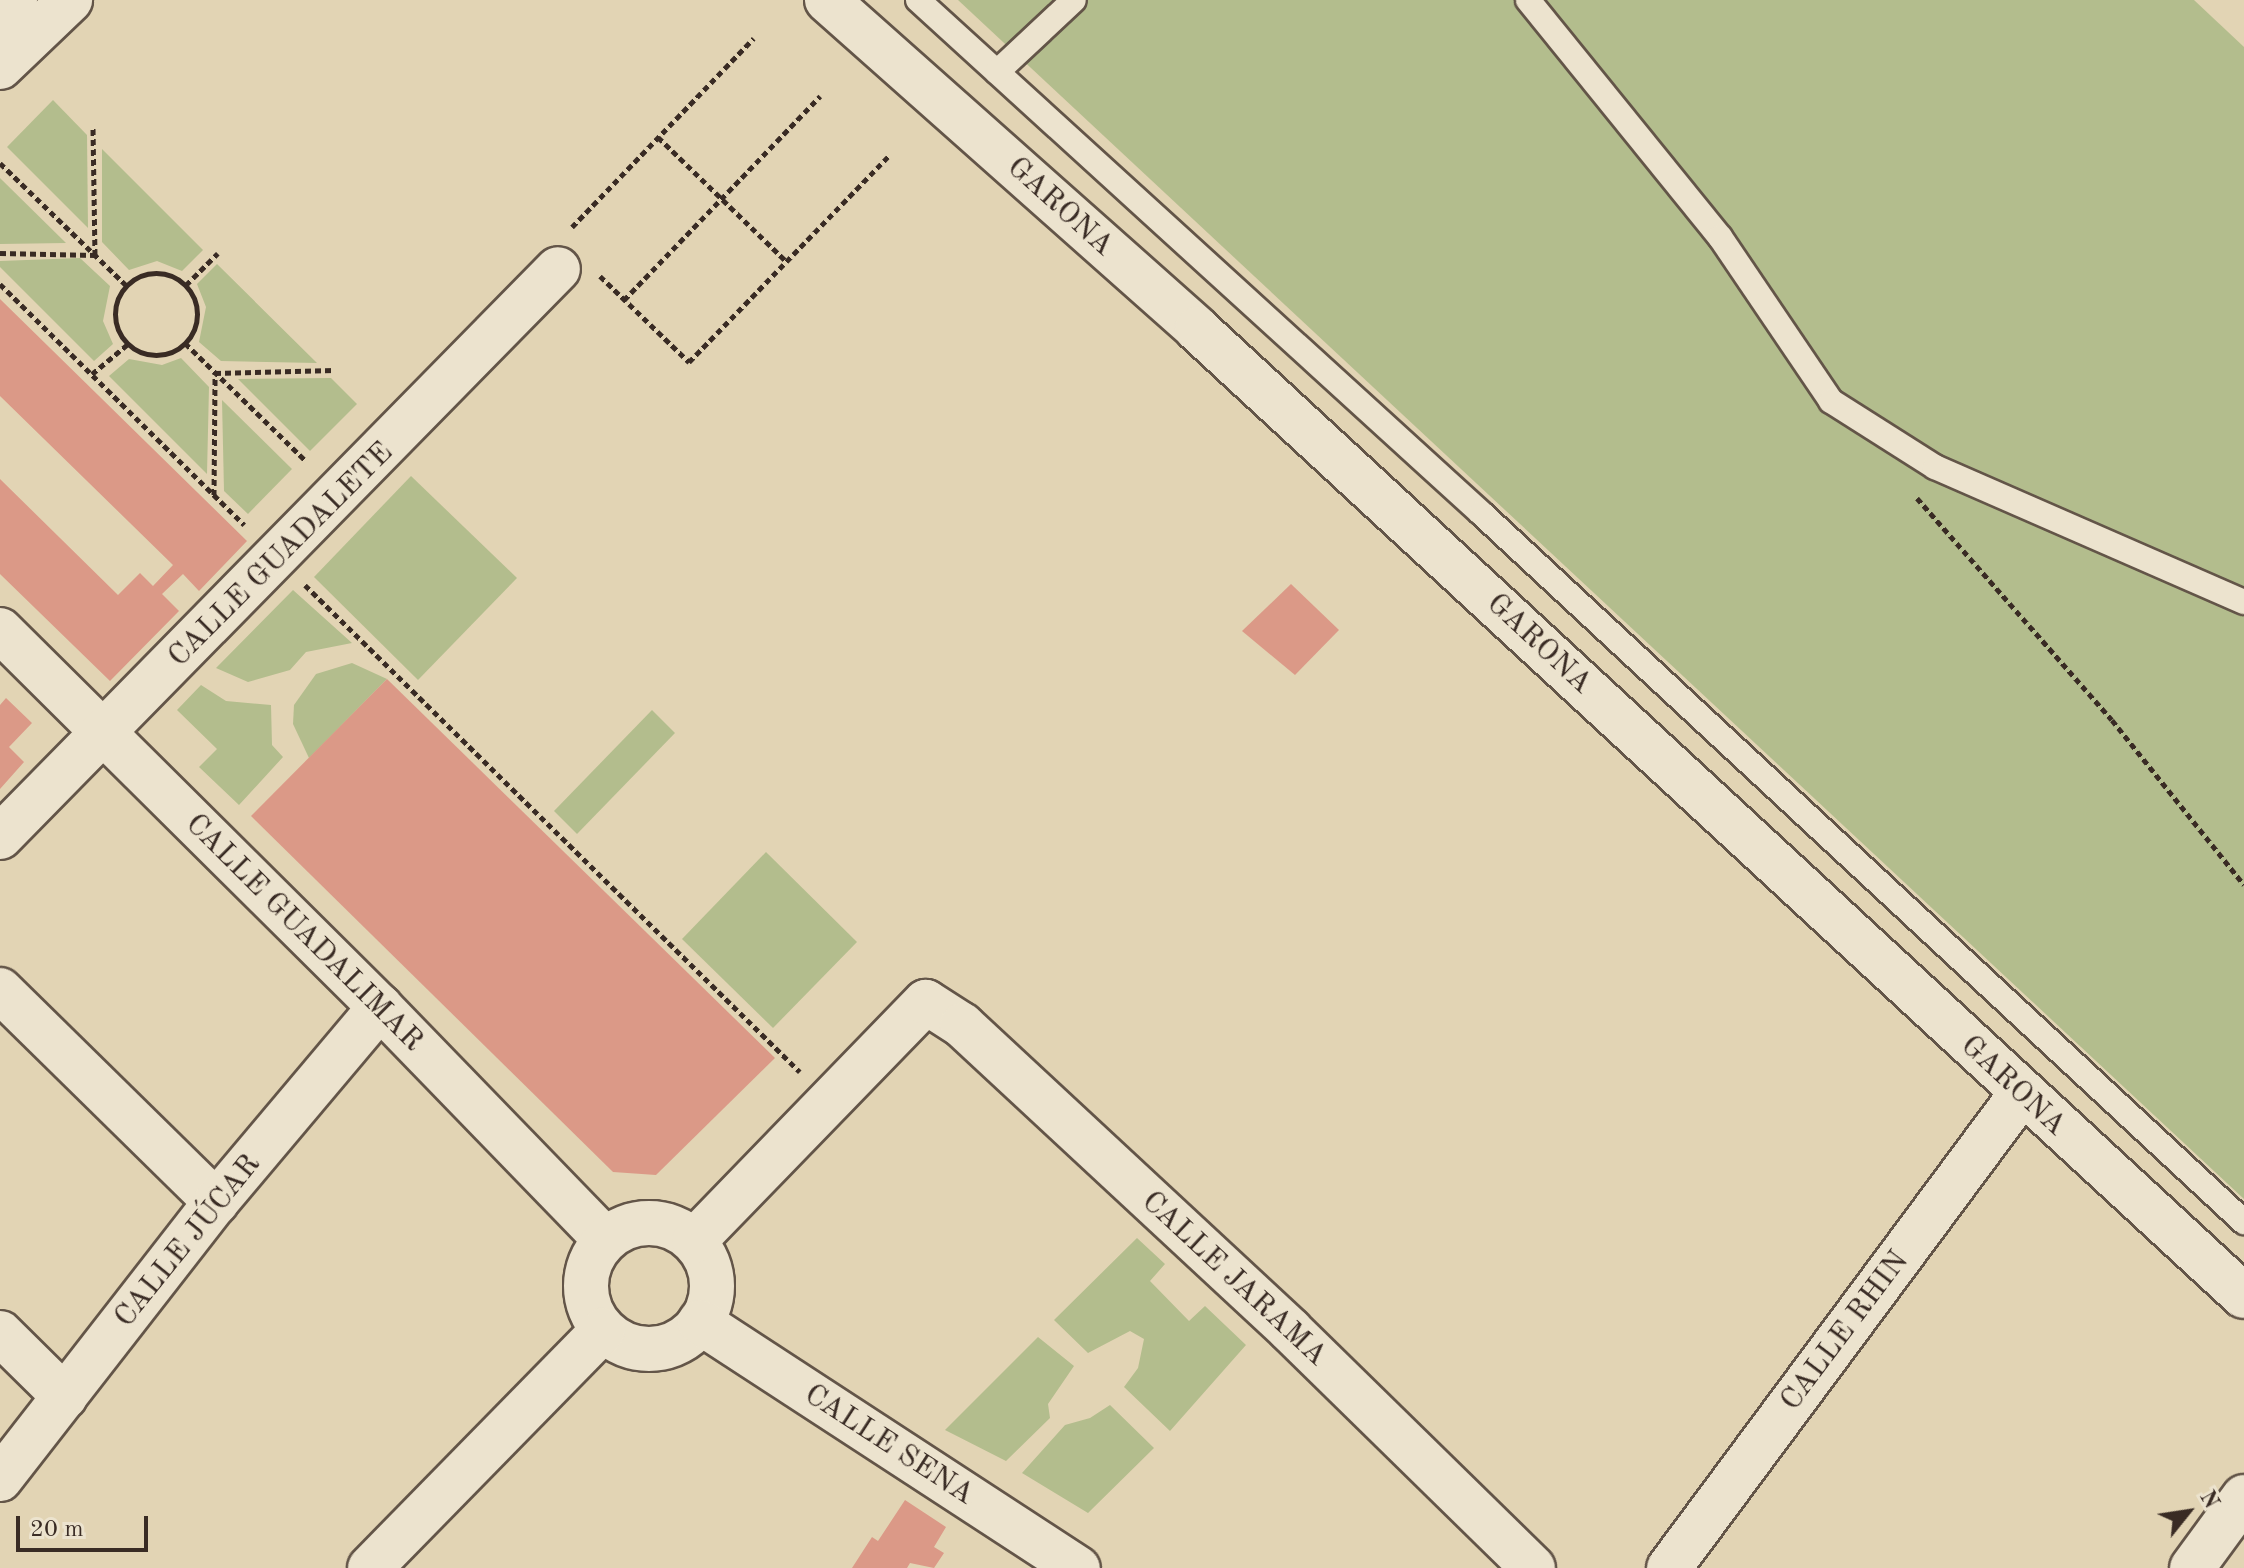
<!DOCTYPE html>
<html>
<head>
<meta charset="utf-8">
<style>
	body { margin:0 }
	#map { position:relative; width:2244px; height:1568px; overflow:hidden; background:#e2d4b4; font-family:"Old Standard TT",serif }
	div>[style] { position:absolute }
	.green>* { inset:0; background:#b3bd8d }
	.building>* { inset:0; background:#db9987 }
	.path>* { height:5px; margin-top:-2.5px; transform-origin:0; background:repeating-linear-gradient(90deg,#392b24 0 6px,transparent 0 10px) }
	.path>.ring { margin:-2.5px; padding:0; box-sizing:content-box; background:none; border:5px solid #392b24; border-radius:50% }
	.roads { filter:drop-shadow(2px 0 #635548) drop-shadow(-2px 0 #635548) drop-shadow(0 2px #635548) drop-shadow(0 -2px #635548) }
	.lane>* { height:24px; margin:-12px; padding:0 12px; transform-origin:12px; border-radius:12px; background:#ece3ce }
	.street>* { height:44px; margin:-22px; padding:0 22px; transform-origin:22px; border-radius:22px; background:#ece3ce }
	.street>.ring { margin:-22px; padding:0; box-sizing:content-box; background:none; border:44px solid #ece3ce; border-radius:50% }
	.secondary>* { height:44px; margin:-22px; padding:0 22px; transform-origin:22px; border-radius:22px; background:#ece3ce }
	span { translate:-50% -50%; white-space:nowrap; text-align:center; line-height:1.15; -webkit-text-stroke:6px #ece3ce; paint-order:stroke }
	.street-label { font-size:30px; color:#392b24 }
	.north { position:absolute; left:2148px; top:1472px; width:80px; height:80px; -webkit-text-stroke:6px #ece3ce; paint-order:stroke; rotate:60deg; font-size:22px; font-weight:700; line-height:32px; text-align:center; color:#392b24 }
	.north::after { content:''; display:block; margin:auto; width:28px; height:36px; background:#392b24; clip-path:polygon(50% 0,100% 100%,50% 72%,0 100%) }
	.scale { position:absolute; left:16px; top:1516px; width:132px; height:36px; box-sizing:border-box; border:4px solid #392b24; border-top:0; padding-left:10px; font-size:24px; line-height:28px; white-space:nowrap; color:#392b24; -webkit-text-stroke:6px #ece3ce; paint-order:stroke }
</style>
</head>
<body>
<div id="map">
	<div class="green">
		<div style="clip-path:polygon(958px 0,2194px 0,2244px 47px,2244px 1199px)"></div>
		<div style="clip-path:polygon(53px 100px,87px 135px,88px 228px,7px 147px)"></div>
		<div style="clip-path:polygon(102px 149px,203px 250px,182px 271px,157px 261px,129px 270px,102px 242px)"></div>
		<div style="clip-path:polygon(0 178px,66px 243px,0 244px)"></div>
		<div style="clip-path:polygon(80px 258px,110px 286px,103px 321px,113px 344px,94px 361px,0 267px,0 261px)"></div>
		<div style="clip-path:polygon(217px 264px,317px 363px,221px 361px,199px 342px,206px 307px,197px 284px)"></div>
		<div style="clip-path:polygon(181px 358px,209px 387px,207px 474px,109px 376px,129px 359px,162px 365px)"></div>
		<div style="clip-path:polygon(331px 378px,357px 404px,310px 451px,238px 379px)"></div>
		<div style="clip-path:polygon(222px 400px,292px 469px,248px 514px,224px 491px)"></div>
		<div style="clip-path:polygon(411px 476px,517px 578px,418px 680px,314px 577px)"></div>
		<div style="clip-path:polygon(293px 590px,352px 643px,306px 652px,290px 670px,248px 682px,216px 668px)"></div>
		<div style="clip-path:polygon(352px 663px,387px 679px,309px 758px,293px 724px,294px 705px,316px 674px)"></div>
		<div style="clip-path:polygon(201px 685px,226px 701px,271px 705px,272px 745px,283px 757px,239px 805px,199px 767px,217px 749px,177px 710px)"></div>
		<div style="clip-path:polygon(652px 710px,675px 733px,577px 834px,554px 811px)"></div>
		<div style="clip-path:polygon(766px 852px,857px 942px,773px 1028px,682px 939px)"></div>
		<div style="clip-path:polygon(1137px 1238px,1165px 1264px,1150px 1281px,1189px 1321px,1205px 1306px,1246px 1345px,1170px 1431px,1124px 1387px,1138px 1368px,1144px 1339px,1130px 1331px,1088px 1353px,1054px 1320px)"></div>
		<div style="clip-path:polygon(1038px 1337px,1074px 1366px,1048px 1404px,1050px 1418px,1006px 1461px,945px 1430px)"></div>
		<div style="clip-path:polygon(1110px 1405px,1154px 1448px,1088px 1513px,1022px 1473px,1065px 1425px,1090px 1418px)"></div>
	</div>
	<div class="building">
		<div style="clip-path:polygon(0 299px,247px 541px,199px 591px,183px 574px,162px 594px,179px 611px,110px 681px,0 574px,0 479px,118px 595px,140px 573px,153px 586px,173px 565px,0 396px)"></div>
		<div style="clip-path:polygon(1291px 584px,1339px 630px,1295px 675px,1242px 631px)"></div>
		<div style="clip-path:polygon(387px 679px,775px 1058px,656px 1175px,613px 1172px,251px 816px)"></div>
		<div style="clip-path:polygon(6px 698px,32px 723px,9px 747px,24px 762px,0 789px,0 705px)"></div>
		<div style="clip-path:polygon(905px 1500px,946px 1527px,934px 1547px,944px 1553px,934px 1568px,910px 1563px,907px 1568px,852px 1568px,872px 1537px,878px 1541px)"></div>
	</div>
	<div class="path">
		<div style="left:658px;top:137px;width:178px;rotate:44.1deg"></div>
		<div style="left:0;top:163px;width:175px;rotate:44.1deg"></div>
		<div style="left:572px;top:227px;width:262px;rotate:-46.1deg"></div>
		<div style="left:0;top:253px;width:95px;rotate:1.2deg"></div>
		<div style="left:95px;top:255px;width:128px;rotate:-90.9deg"></div>
		<div class="ring" style="left:115px;top:273px;width:77px;height:77px"></div>
		<div style="left:600px;top:276px;width:124px;rotate:44deg"></div>
		<div style="left:689px;top:362px;width:286px;rotate:-45.9deg"></div>
		<div style="left:0;top:284px;width:343px;rotate:44.6deg"></div>
		<div style="left:186px;top:285px;width:45px;rotate:-45deg"></div>
		<div style="left:624px;top:300px;width:283px;rotate:-46.1deg"></div>
		<div style="left:185px;top:343px;width:169px;rotate:44.3deg"></div>
		<div style="left:92px;top:374px;width:47px;rotate:-39.8deg"></div>
		<div style="left:214px;top:495px;width:122px;rotate:-89.5deg"></div>
		<div style="left:215px;top:373px;width:120px;rotate:-1.4deg"></div>
		<div style="left:1917px;top:498px;width:295px;rotate:48.7deg"></div>
		<div style="left:2112px;top:720px;width:211px;rotate:51.3deg"></div>
		<div style="left:305px;top:585px;width:694px;rotate:44.53deg"></div>
	</div>
	<div class="roads">
		<div class="lane">
			<div style="left:918px;top:0;width:762px;rotate:42.34deg"></div>
			<div style="left:1481px;top:513px;width:1042px;rotate:42.9deg"></div>
			<div style="left:1528px;top:0;width:305px;rotate:51deg"></div>
			<div style="left:1720px;top:237px;width:198px;rotate:55.9deg"></div>
			<div style="left:1831px;top:401px;width:123px;rotate:32.4deg"></div>
			<div style="left:1935px;top:467px;width:337px;rotate:23.6deg"></div>
			<div style="left:997px;top:72px;width:105px;rotate:-43.1deg"></div>
		</div>
		<div class="street">
			<div style="left:0;top:630px;width:535px;rotate:44.77deg"></div>
			<div style="left:380px;top:1007px;width:323px;rotate:45.9deg"></div>
			<div style="left:0;top:837px;width:796px;rotate:-45.51deg"></div>
			<div style="left:0;top:990px;width:303px;rotate:44.5deg"></div>
			<div class="ring" style="left:586px;top:1223px;width:82px;height:82px"></div>
			<div style="left:694px;top:1241px;width:333px;rotate:-45.9deg"></div>
			<div style="left:926px;top:1002px;width:43px;rotate:32.6deg"></div>
			<div style="left:962px;top:1025px;width:448px;rotate:42.9deg"></div>
			<div style="left:1290px;top:1330px;width:340px;rotate:44.4deg"></div>
			<div style="left:700px;top:1322px;width:451px;rotate:33.1deg"></div>
			<div style="left:0;top:1333px;width:91px;rotate:44.6deg"></div>
			<div style="left:0;top:1479px;width:351px;rotate:-52.1deg"></div>
			<div style="left:216px;top:1202px;width:255px;rotate:-49.9deg"></div>
			<div style="left:370px;top:1568px;width:333px;rotate:-45.6deg"></div>
			<div style="left:1669px;top:1568px;width:590px;rotate:-53.4deg"></div>
			<div style="left:2192px;top:1568px;width:88px;rotate:-53.8deg"></div>
		</div>
		<div class="secondary">
			<div style="left:827px;top:0;width:495px;rotate:41.6deg"></div>
			<div style="left:1197px;top:329px;width:1425px;rotate:42.73deg"></div>
			<div style="left:0;top:20px;width:25px;rotate:-53deg"></div>
			<div style="left:0;top:67px;width:97px;rotate:-43.7deg"></div>
		</div>
	</div>
	<div class="street-label">
		<span style="left:1060px;top:207px;rotate:42deg">GARONA</span>
		<span style="left:281px;top:555px;rotate:-45deg">CALLE GUADALETE</span>
		<span style="left:1539px;top:644px;rotate:43deg">GARONA</span>
		<span style="left:304px;top:933px;rotate:45deg">CALLE GUADALIMAR</span>
		<span style="left:2013px;top:1086px;rotate:43deg">GARONA</span>
		<span style="left:188px;top:1241px;rotate:-51deg">CALLE JÚCAR</span>
		<span style="left:1234px;top:1279px;rotate:43deg">CALLE JARAMA</span>
		<span style="left:1845px;top:1331px;rotate:-53deg">CALLE RHIN</span>
		<span style="left:889px;top:1445px;rotate:33deg">CALLE SENA</span>
	</div>
	<div class="north">N</div>
	<div class="scale">20 m</div>
</div>
</body>
</html>
